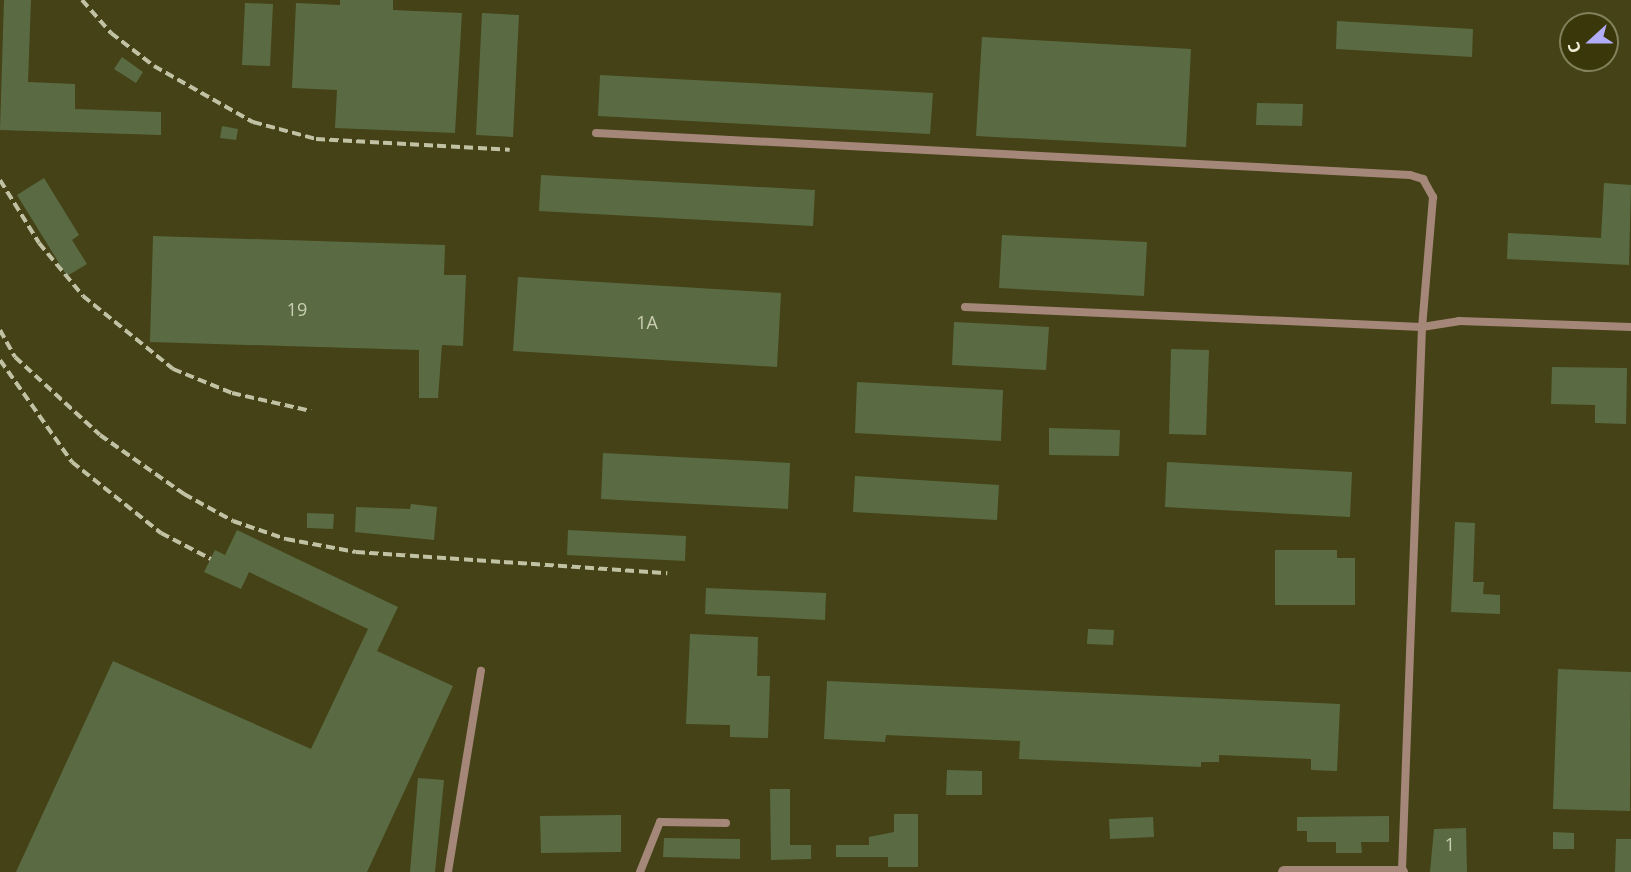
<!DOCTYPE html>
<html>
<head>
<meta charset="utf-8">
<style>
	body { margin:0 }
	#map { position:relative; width:1631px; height:872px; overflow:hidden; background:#444216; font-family:"Open Sans",sans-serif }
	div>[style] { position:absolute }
	.building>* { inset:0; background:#5a6b43 }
	.lane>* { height:8px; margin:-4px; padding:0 4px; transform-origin:4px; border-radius:4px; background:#a48778 }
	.street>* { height:12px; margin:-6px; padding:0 6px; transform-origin:6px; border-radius:6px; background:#a48778 }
	.rail>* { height:4px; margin-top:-2px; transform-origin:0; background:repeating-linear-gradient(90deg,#c1c1a4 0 9px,transparent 0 13.5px) }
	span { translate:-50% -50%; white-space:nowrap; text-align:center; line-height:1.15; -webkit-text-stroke:4.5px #3a380a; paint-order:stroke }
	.number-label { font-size:18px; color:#caceb2 }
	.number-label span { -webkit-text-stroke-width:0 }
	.north { position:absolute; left:1559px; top:12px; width:60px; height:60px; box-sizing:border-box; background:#3a380a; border:2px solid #82815c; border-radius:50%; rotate:249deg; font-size:16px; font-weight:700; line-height:24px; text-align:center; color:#efefd7 }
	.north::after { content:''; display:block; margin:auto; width:21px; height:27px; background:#b2adf9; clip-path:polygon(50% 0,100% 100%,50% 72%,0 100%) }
</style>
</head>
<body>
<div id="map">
	<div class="building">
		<div style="clip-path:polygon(4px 0,31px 0,28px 82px,75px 84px,75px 109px,161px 112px,161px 135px,0 130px)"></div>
		<div style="clip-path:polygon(340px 0,393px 0,393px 10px,462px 13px,455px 133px,335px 128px,337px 90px,292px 88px,296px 3px,340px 5px)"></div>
		<div style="clip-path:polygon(245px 3px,273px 4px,270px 66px,242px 65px)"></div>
		<div style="clip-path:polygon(482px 13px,519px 15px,513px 137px,476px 135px)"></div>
		<div style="clip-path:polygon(1337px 21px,1473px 29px,1472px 57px,1336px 49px)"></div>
		<div style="clip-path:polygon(982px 37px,1191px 49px,1186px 147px,976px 136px)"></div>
		<div style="clip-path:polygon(122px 57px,143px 72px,136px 83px,114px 69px)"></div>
		<div style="clip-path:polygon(600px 75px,933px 93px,930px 134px,598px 116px)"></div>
		<div style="clip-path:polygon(1257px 103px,1303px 104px,1302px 126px,1256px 125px)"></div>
		<div style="clip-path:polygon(222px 126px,238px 129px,236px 140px,220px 138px)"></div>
		<div style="clip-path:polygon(541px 175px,815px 190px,813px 226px,539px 211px)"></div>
		<div style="clip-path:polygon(44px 178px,79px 235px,72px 240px,87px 264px,67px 276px,17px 195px)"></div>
		<div style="clip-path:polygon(1604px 183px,1631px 185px,1629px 265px,1507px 259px,1508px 233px,1601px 238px)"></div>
		<div style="clip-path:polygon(1002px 235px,1147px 242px,1144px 296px,999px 288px)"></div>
		<div style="clip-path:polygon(153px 236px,445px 245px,444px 275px,466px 275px,463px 346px,442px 345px,438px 398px,419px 398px,419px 350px,150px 342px)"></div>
		<div style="clip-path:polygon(518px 277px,781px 293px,777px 367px,513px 351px)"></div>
		<div style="clip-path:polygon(954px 322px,1049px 327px,1046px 370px,952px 365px)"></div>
		<div style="clip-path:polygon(1171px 349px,1209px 350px,1206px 435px,1169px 434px)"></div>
		<div style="clip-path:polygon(1552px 367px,1627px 368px,1626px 424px,1595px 423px,1595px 405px,1551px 404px)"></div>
		<div style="clip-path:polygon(857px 382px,1003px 390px,1001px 441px,855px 433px)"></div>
		<div style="clip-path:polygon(1049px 428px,1120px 430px,1119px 456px,1049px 455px)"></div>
		<div style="clip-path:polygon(603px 453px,790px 463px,788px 509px,601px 499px)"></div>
		<div style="clip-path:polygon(1167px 462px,1352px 472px,1350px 517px,1165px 507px)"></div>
		<div style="clip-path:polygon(855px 476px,999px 485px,997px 520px,853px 512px)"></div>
		<div style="clip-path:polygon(411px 504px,437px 507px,434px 540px,355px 532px,356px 507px,410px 509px)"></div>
		<div style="clip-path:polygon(307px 513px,334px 514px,333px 529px,307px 528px)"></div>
		<div style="clip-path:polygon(1455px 522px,1475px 523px,1473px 582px,1484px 582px,1483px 594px,1500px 595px,1500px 614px,1451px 612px)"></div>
		<div style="clip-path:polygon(237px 530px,398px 607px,377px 651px,453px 686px,367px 872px,16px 872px,113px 661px,311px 749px,368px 629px,249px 572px,241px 589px,204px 572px,215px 550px,225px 555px)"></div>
		<div style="clip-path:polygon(568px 530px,686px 536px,685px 561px,567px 555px)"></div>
		<div style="clip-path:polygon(1275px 550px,1337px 550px,1337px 558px,1355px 558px,1355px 605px,1275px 605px)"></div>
		<div style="clip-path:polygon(706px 588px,826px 593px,825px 620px,705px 614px)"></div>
		<div style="clip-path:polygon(1088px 629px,1114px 630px,1113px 645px,1087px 644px)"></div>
		<div style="clip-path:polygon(690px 634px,758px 637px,757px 676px,770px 676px,768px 738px,730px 737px,730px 725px,686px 724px)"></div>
		<div style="clip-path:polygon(1558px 669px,1631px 672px,1630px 811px,1553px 809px)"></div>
		<div style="clip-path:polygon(827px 681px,1340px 704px,1337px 771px,1311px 770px,1311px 759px,1219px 755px,1219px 762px,1201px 762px,1201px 767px,1019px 759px,1020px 741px,886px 735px,885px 742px,824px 739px)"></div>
		<div style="clip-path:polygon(947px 770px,982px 771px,982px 795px,946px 795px)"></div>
		<div style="clip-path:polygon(418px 778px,444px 780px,435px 872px,410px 872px)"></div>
		<div style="clip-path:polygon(770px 789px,790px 789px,790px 845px,811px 845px,811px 859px,771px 860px)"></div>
		<div style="clip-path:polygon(894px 814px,918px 814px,918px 867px,888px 867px,888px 857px,836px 857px,836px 845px,869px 845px,869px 837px,894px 832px)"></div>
		<div style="clip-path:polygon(621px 815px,621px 852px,541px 853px,540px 816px)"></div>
		<div style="clip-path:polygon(1389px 816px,1389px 842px,1361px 842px,1362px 853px,1336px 853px,1336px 842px,1307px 842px,1307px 831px,1297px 831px,1297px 817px)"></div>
		<div style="clip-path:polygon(1153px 817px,1154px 837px,1110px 839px,1109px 819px)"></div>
		<div style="clip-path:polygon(1466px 828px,1467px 872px,1430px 872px,1434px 829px)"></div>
		<div style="clip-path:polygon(1553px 832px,1574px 833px,1574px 849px,1553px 849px)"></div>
		<div style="clip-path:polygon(664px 838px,740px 839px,740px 859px,663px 857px)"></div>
		<div style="clip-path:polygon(1616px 839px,1631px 839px,1631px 872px,1615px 872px)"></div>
	</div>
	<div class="lane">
		<div style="left:596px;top:133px;width:815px;rotate:2.95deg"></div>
		<div style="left:1410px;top:175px;width:14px;rotate:17deg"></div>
		<div style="left:1423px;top:179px;width:21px;rotate:61deg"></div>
		<div style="left:1433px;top:197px;width:130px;rotate:94.8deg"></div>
		<div style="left:1422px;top:327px;width:37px;rotate:-9deg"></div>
		<div style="left:1459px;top:321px;width:172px;rotate:2deg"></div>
		<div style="left:965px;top:307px;width:457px;rotate:2.5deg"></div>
		<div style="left:1422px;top:327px;width:542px;rotate:92.11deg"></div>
		<div style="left:448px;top:872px;width:204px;rotate:-80.7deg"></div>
		<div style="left:640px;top:872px;width:54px;rotate:-68.2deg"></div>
		<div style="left:660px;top:822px;width:66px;rotate:0.9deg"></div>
	</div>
	<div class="street">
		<div style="left:1284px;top:872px;width:118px"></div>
	</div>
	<div class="rail">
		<div style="left:82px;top:0;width:44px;rotate:48.7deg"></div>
		<div style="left:111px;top:33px;width:54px;rotate:37.5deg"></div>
		<div style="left:154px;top:66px;width:114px;rotate:29.5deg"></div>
		<div style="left:253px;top:122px;width:65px;rotate:15.1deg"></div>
		<div style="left:316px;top:139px;width:194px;rotate:3.2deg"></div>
		<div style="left:0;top:180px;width:74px;rotate:58.2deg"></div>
		<div style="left:39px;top:243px;width:69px;rotate:50.3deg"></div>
		<div style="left:83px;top:296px;width:116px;rotate:39deg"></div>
		<div style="left:173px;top:369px;width:64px;rotate:22.1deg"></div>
		<div style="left:232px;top:393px;width:81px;rotate:12.8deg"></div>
		<div style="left:0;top:330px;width:31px;rotate:61deg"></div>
		<div style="left:15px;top:357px;width:115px;rotate:42.5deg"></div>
		<div style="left:100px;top:435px;width:103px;rotate:35.1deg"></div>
		<div style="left:184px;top:494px;width:56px;rotate:28.9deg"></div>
		<div style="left:233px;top:521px;width:56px;rotate:18.8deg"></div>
		<div style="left:286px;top:539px;width:71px;rotate:10.5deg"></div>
		<div style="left:356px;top:552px;width:312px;rotate:3.9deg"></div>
		<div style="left:0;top:360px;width:125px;rotate:54.8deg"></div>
		<div style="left:72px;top:462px;width:114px;rotate:38.6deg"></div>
		<div style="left:161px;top:533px;width:56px;rotate:27.5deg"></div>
	</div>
	<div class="number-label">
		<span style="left:297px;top:309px">19</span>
		<span style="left:647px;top:322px">1А</span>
		<span style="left:1450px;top:844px">1</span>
	</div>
	<div class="north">С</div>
</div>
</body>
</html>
